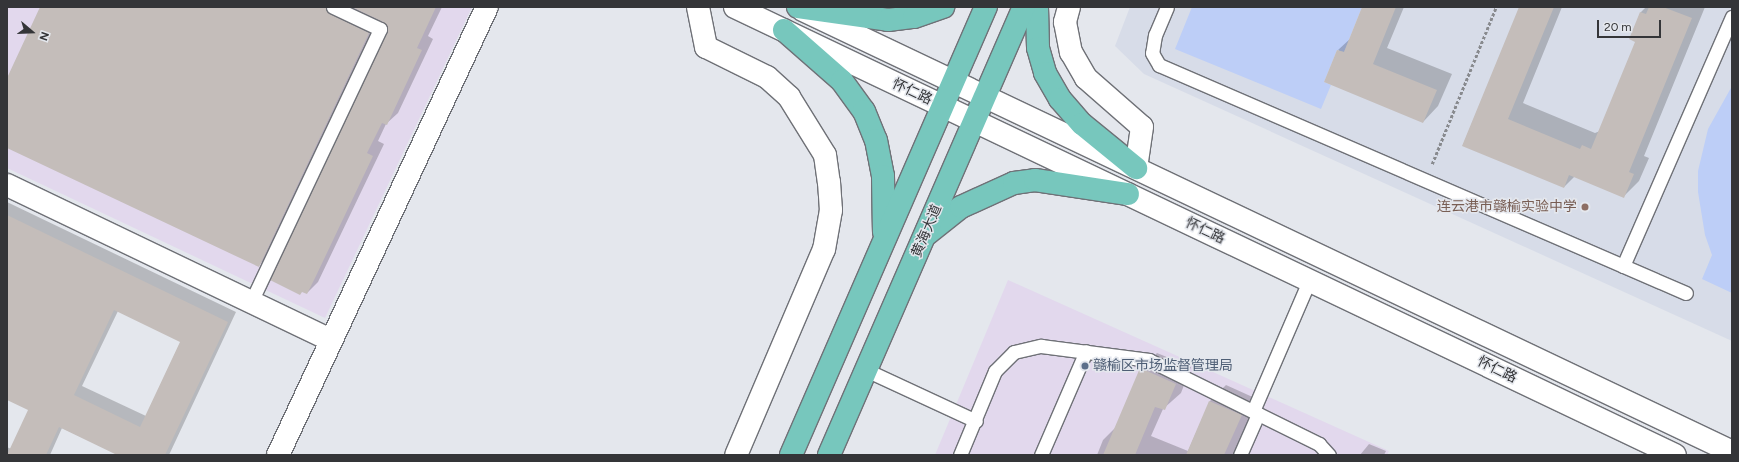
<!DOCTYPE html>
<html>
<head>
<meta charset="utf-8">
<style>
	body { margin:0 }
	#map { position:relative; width:1739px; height:462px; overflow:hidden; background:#e4e7ed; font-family:Figtree,"Noto Sans SC",sans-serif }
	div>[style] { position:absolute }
	.commercial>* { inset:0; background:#e2d8ed }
	.built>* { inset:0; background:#d7dce8 }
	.green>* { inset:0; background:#bdcef7 }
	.shadow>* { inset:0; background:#0003 }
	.building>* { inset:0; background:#c4bdba }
	.path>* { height:2.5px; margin-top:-1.25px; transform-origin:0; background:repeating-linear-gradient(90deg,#888a8e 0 3px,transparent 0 5px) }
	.roads { filter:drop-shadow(1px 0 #6f7177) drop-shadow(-1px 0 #6f7177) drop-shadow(0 1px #6f7177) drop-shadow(0 -1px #6f7177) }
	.service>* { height:13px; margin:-6.5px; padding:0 6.5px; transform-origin:6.5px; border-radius:6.5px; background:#fff }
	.minor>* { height:22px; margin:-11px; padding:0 11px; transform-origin:11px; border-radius:11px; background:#fff }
	.secondary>* { height:22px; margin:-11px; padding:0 11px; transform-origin:11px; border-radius:11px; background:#fff }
	.primary>* { height:22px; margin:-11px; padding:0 11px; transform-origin:11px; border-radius:11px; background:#77c7bd }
	.dots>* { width:11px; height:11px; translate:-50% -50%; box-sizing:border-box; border:2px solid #e4e7ed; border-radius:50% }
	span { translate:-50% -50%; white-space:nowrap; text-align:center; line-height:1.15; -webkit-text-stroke:3px #e4e7ed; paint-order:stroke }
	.street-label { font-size:14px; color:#343538 }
	.education-label { font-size:14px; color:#785e54 }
	.right { translate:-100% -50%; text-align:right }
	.service-label { font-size:14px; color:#4e5e75 }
	.left { translate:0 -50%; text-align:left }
	.frame { position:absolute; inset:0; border:8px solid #343538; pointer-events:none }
	.north { position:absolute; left:12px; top:12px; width:40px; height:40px; -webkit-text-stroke:3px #e4e7ed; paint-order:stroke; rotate:109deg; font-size:11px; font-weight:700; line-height:16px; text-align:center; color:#343538 }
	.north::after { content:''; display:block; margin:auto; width:14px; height:18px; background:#343538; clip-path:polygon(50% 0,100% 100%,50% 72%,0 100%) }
	.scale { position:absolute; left:1597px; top:20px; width:64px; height:18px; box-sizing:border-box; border:2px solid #343538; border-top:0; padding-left:5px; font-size:12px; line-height:14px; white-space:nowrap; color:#343538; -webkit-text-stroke:3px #e4e7ed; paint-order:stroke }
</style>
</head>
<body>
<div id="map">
	<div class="commercial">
		<div style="clip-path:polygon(7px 7px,472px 7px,325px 318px,7px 168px)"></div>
		<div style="clip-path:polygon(1008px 280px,1389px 451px,1387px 455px,935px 455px)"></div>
	</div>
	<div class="built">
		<div style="clip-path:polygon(1130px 7px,1732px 7px,1732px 341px,1144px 74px,1115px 46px)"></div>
	</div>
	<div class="green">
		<div style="clip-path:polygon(1192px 7px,1362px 7px,1344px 52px,1337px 50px,1324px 82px,1331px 85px,1321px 109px,1175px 49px)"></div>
		<div style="clip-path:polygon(1732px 86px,1732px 293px,1702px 279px,1712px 255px,1705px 235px,1698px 192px,1698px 171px,1708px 129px)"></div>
	</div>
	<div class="shadow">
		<div style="clip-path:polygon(41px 7px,442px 7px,428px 36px,433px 39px,398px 113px,386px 124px,378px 141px,384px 144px,318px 282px,307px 293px,388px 32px,384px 21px,381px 20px,270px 254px,259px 265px,7px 147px,7px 80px)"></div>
		<div style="clip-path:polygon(1363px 7px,1404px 7px,1387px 48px,1452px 74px,1438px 106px,1423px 122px,1338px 50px,1351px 38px)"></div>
		<div style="clip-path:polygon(1520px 7px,1562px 7px,1523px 103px,1595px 133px,1600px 131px,1637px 41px,1641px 12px,1646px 7px,1705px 7px,1644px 156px,1649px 158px,1639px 181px,1624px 196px,1575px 176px,1564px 187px,1463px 145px)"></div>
		<div style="clip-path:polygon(evenodd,7px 202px,236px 312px,169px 455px,120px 455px,62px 428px,50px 455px,7px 455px,7px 447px,11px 449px,30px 409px,7px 399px,7px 202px,118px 311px,181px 341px,146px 416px,82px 386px,118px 311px)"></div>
		<div style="clip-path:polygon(1157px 353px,1191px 367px,1181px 393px,1163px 409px,1151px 436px,1188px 451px,1210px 401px,1226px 385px,1257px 399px,1233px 455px,1097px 455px,1103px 440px,1117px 426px,1141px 369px)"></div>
		<div style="clip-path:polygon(1369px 444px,1386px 451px,1384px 455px,1360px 455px)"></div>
	</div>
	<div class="building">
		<div style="clip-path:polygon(40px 7px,325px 7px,330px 14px,369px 33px,259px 267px,7px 148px,7px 78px)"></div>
		<div style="clip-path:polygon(352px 7px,436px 7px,417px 48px,422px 50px,387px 125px,382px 123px,367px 153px,373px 156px,315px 278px,307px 294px,302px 292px,300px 295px,270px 280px,388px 29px,383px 22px)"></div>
		<div style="clip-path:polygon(1362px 7px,1396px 7px,1373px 64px,1437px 90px,1423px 123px,1324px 82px,1337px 50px,1344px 52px)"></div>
		<div style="clip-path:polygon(1519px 7px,1554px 7px,1508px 119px,1580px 149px,1582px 145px,1591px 149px,1635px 42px,1629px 39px,1640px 12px,1646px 14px,1649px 7px,1663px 7px,1692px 18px,1629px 172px,1634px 174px,1624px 198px,1569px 175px,1564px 188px,1462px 146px)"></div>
		<div style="clip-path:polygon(evenodd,7px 215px,228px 322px,165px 455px,117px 455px,59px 427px,46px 455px,7px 455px,28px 410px,7px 400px,7px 215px,114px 310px,180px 342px,140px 427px,74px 395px,114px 310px)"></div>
		<div style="clip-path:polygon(1140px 368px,1176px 384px,1165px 410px,1155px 407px,1135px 455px,1103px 455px)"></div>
		<div style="clip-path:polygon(1209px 401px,1242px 415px,1224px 455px,1186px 455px)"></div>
	</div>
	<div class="path">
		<div style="left:1432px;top:164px;width:170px;rotate:-67.8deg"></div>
	</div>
	<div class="roads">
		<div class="service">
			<div style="left:1167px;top:7px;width:30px;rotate:113deg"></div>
			<div style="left:1155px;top:35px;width:18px;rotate:99deg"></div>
			<div style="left:1152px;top:53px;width:14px;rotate:60deg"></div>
			<div style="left:1159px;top:65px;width:574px;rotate:23.4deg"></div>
			<div style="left:1623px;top:266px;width:272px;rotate:-66.4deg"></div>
			<div style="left:251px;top:302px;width:302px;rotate:-64.7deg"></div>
			<div style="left:380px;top:29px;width:52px;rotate:-154.9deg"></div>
			<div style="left:866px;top:370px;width:121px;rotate:24.9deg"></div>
			<div style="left:1253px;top:411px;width:142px;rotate:-66.7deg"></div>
			<div style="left:960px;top:455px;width:91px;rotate:-67.4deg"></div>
			<div style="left:995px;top:371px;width:27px;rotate:-45deg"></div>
			<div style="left:1014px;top:352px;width:28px;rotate:-13deg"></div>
			<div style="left:1041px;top:346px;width:109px;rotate:7.4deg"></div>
			<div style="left:1149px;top:360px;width:190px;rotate:26.3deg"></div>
			<div style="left:1319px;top:444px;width:15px;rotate:48deg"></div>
			<div style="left:1041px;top:455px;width:113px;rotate:-66.6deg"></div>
			<div style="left:1240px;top:455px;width:45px;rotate:-66.3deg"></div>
		</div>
		<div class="minor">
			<div style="left:698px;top:7px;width:41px;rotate:78.7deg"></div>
			<div style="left:706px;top:47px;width:68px;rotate:26.2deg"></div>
			<div style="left:767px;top:77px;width:30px;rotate:42deg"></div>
			<div style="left:789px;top:97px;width:68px;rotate:58.2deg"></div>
			<div style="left:825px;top:155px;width:27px;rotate:82deg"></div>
			<div style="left:829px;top:182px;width:28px;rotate:86deg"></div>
			<div style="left:831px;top:210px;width:40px;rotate:100deg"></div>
			<div style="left:824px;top:249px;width:224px;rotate:113.1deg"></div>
			<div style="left:1069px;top:7px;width:16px;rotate:105deg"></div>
			<div style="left:1065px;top:22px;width:31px;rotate:79deg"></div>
			<div style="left:1071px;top:52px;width:30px;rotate:60deg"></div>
			<div style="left:1086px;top:78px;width:74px;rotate:41.2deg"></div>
			<div style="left:1142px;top:127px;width:41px;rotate:98.3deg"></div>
			<div style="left:7px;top:185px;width:359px;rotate:25.6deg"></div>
			<div style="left:278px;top:455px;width:494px;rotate:-65deg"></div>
		</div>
		<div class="secondary">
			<div style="left:735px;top:7px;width:1041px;rotate:25.48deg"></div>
			<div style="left:803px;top:10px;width:1029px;rotate:25.44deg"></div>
		</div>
		<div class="primary">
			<div style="left:798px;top:7px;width:91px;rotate:8.2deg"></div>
			<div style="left:888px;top:20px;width:26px;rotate:-7deg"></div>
			<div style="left:914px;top:17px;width:31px;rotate:-19deg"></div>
			<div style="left:1037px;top:7px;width:41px;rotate:88.6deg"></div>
			<div style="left:1038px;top:48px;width:26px;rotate:74deg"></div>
			<div style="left:1045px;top:73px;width:30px;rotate:60deg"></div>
			<div style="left:1060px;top:99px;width:33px;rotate:49deg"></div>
			<div style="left:1082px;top:124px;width:70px;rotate:39.2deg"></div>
			<div style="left:784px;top:30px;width:77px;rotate:41.3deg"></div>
			<div style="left:842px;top:81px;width:37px;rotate:54deg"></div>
			<div style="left:864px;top:111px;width:31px;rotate:68deg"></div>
			<div style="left:876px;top:140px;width:37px;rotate:79deg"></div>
			<div style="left:883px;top:176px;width:56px;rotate:89deg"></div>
			<div style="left:927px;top:234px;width:43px;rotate:-38.5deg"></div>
			<div style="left:961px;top:207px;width:58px;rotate:-24.4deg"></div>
			<div style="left:1014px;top:183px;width:21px;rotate:-8deg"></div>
			<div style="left:1035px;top:180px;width:94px;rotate:8.6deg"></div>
			<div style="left:791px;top:455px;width:489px;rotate:-66.5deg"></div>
			<div style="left:829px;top:455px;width:489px;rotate:-66.5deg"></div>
		</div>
	</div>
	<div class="dots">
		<div style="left:1585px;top:207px;background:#8d6e63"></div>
		<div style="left:1085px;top:366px;background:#5c6f8a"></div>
	</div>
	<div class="street-label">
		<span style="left:912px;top:92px;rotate:25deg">怀仁路</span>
		<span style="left:927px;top:231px;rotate:-67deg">黄海大道</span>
		<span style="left:1205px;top:231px;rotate:25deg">怀仁路</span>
		<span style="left:1497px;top:370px;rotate:26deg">怀仁路</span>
	</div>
	<div class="education-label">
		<span class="right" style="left:1577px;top:207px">连云港市赣榆实验中学</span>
	</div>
	<div class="service-label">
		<span class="left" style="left:1093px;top:366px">赣榆区市场监督管理局</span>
	</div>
	<div class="frame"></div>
	<div class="north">N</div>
	<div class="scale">20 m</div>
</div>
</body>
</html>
